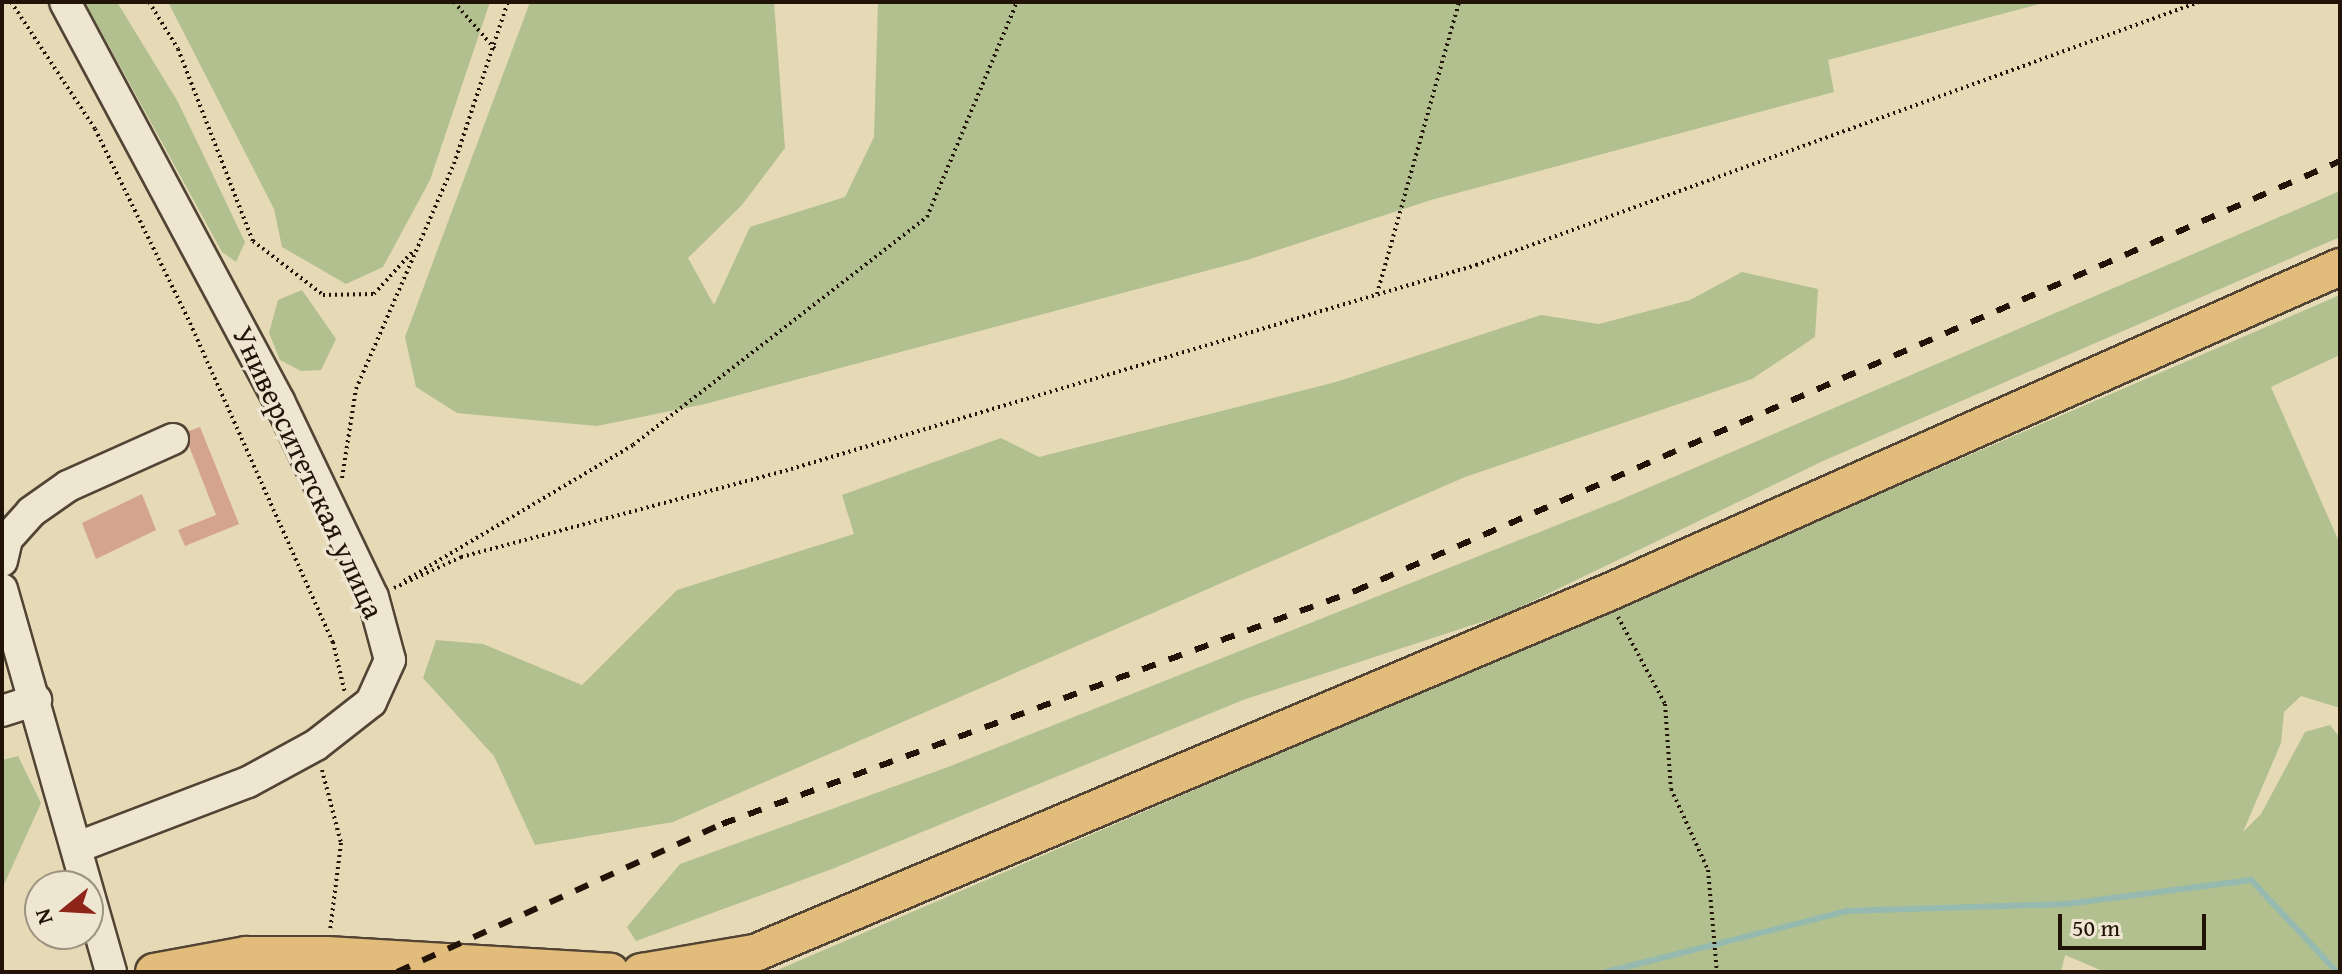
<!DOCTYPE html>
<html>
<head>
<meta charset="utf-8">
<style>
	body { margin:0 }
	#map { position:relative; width:2342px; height:974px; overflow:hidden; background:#e5d9b6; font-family:"Gentium Book Plus",serif }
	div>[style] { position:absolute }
	.green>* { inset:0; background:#b2c090 }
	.stream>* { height:6px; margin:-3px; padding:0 3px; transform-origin:3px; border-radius:3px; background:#96baaf }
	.building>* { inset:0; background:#d5a48f }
	.path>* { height:4px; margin-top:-2px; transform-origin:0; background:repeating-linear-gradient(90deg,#211308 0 2px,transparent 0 6px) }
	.roads { filter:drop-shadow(2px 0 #524434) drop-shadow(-2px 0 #524434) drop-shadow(0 2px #524434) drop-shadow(0 -2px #524434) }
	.minor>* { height:30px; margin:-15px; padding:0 15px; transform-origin:15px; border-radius:15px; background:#eee6d0 }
	.major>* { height:36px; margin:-18px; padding:0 18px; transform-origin:18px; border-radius:18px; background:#e2bc7b }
	.rail>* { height:6px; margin-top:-3px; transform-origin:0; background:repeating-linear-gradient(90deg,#211308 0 14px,transparent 0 28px) }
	span { translate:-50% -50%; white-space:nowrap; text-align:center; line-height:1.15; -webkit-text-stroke:7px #eee6d0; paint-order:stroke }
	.street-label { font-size:30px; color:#211308 }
	.frame { position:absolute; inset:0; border:4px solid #211308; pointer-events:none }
	.north { position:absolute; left:24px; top:870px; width:80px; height:80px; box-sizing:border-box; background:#eee6d0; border:2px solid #9c9280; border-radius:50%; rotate:252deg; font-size:22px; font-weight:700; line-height:32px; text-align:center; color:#211308 }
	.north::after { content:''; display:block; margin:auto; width:28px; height:36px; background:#8f2418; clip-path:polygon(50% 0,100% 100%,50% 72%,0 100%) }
	.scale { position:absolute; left:2058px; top:914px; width:148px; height:36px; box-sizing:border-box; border:4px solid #211308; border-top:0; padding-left:10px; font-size:24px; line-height:28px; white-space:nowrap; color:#211308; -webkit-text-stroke:6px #eee6d0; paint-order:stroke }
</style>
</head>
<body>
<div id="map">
	<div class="green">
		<div style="clip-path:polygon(85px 2px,117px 2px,178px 102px,245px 242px,236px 262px,222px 252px)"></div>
		<div style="clip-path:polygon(168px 2px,490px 2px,430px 180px,383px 267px,346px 284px,282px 247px,274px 209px)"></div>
		<div style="clip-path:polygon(530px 2px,774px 2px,785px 148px,742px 205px,688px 258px,714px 305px,750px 227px,845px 197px,874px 137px,878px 2px,2047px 2px,1828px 60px,1834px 92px,1431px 200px,1247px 260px,705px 404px,597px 426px,457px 413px,416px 387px,405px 337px)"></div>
		<div style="clip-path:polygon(2340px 191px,2340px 237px,1823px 461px,1506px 614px,1243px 700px,832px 869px,636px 941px,627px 927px,680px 864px,948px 767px,1615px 502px)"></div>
		<div style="clip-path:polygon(1742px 272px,1818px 289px,1815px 337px,1752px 379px,1465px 477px,673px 822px,535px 845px,494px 756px,423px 678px,436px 640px,483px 644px,582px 685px,677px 590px,854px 534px,842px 495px,1001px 438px,1039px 457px,1336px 382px,1541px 315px,1599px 324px,1690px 300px)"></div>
		<div style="clip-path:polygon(302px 290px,336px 339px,321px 370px,301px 371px,280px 360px,269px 333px,278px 300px)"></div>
		<div style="clip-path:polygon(2340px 295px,2340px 355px,2271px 387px,2340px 544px,2340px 708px,2301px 696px,2284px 712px,2281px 743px,2243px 832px,2261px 814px,2305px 732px,2330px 725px,2340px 738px,2340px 972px,2105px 972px,2065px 955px,2061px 972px,773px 972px)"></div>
		<div style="clip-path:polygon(18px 756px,41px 803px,2px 889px,2px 760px)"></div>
	</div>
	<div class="stream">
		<div style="left:1606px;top:972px;width:249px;rotate:-14.2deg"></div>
		<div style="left:1847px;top:911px;width:219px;rotate:-1.8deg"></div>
		<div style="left:2066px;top:904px;width:187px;rotate:-7.4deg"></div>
		<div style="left:2251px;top:880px;width:126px;rotate:46.9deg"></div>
	</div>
	<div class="building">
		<div style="clip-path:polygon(200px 427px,239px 524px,185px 546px,178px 530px,216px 515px,189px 446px,189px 431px)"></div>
		<div style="clip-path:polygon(142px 494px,156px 530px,96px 559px,82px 523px)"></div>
	</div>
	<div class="path">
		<div style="left:11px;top:2px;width:152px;rotate:56.5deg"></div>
		<div style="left:95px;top:129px;width:216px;rotate:63.9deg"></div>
		<div style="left:190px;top:323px;width:350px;rotate:65.9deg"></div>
		<div style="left:333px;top:642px;width:52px;rotate:76.8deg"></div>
		<div style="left:149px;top:2px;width:55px;rotate:58.3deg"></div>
		<div style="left:178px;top:49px;width:206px;rotate:68.7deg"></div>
		<div style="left:253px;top:241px;width:88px;rotate:37.6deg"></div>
		<div style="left:323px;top:295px;width:51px;rotate:-1.1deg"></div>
		<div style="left:374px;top:294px;width:58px;rotate:-47.8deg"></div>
		<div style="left:454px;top:2px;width:62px;rotate:48.9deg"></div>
		<div style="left:1377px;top:294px;width:303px;rotate:-74.3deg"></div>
		<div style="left:342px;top:478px;width:90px;rotate:-81.1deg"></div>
		<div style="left:356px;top:389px;width:245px;rotate:-66.5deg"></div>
		<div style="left:454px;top:164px;width:171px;rotate:-71.6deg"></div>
		<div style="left:404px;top:581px;width:266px;rotate:-30.7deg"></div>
		<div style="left:633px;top:445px;width:372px;rotate:-37.8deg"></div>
		<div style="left:927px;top:217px;width:233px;rotate:-67.3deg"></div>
		<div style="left:394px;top:588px;width:74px;rotate:-24.8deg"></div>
		<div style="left:461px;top:557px;width:342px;rotate:-14.9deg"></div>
		<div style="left:791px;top:469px;width:715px;rotate:-16.58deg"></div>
		<div style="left:1476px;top:265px;width:769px;rotate:-19.99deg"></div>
		<div style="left:1618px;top:617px;width:99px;rotate:61.6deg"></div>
		<div style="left:1665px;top:704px;width:85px;rotate:86deg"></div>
		<div style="left:1671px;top:789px;width:89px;rotate:65.4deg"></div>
		<div style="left:1708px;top:870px;width:102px;rotate:85deg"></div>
		<div style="left:322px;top:770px;width:75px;rotate:75.4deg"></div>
		<div style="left:341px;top:843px;width:89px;rotate:97.1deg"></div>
	</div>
	<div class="roads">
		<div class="minor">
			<div style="left:65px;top:2px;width:453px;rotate:61.8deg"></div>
			<div style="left:279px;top:401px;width:217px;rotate:64.4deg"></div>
			<div style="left:373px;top:597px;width:65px;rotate:74.9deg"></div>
			<div style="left:390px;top:660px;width:46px;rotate:114.3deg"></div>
			<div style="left:371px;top:702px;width:70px;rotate:142deg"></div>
			<div style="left:316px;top:745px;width:77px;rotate:151.4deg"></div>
			<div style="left:248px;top:782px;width:180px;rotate:159.1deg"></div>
			<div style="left:2px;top:561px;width:23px;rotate:-77deg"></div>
			<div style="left:7px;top:539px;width:36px;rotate:-48deg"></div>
			<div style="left:31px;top:512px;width:45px;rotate:-35.1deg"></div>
			<div style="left:68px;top:486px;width:115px;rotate:-24.1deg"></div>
			<div style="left:2px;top:589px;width:398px;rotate:74.1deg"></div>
			<div style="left:2px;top:711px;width:36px;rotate:-18deg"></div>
		</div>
		<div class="major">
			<div style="left:154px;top:972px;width:94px;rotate:-10.5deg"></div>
			<div style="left:246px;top:955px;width:81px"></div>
			<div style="left:327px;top:955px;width:284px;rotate:3.4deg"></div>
			<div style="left:641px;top:972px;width:116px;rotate:-9.5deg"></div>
			<div style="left:755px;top:953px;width:925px;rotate:-22.91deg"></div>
			<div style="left:1607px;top:593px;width:802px;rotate:-23.98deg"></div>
		</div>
	</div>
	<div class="rail">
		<div style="left:397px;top:972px;width:357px;rotate:-24.5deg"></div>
		<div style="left:722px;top:824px;width:675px;rotate:-20.21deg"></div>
		<div style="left:1355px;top:591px;width:1075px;rotate:-23.58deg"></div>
	</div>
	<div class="street-label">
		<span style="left:309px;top:472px;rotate:65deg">Университетская улица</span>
	</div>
	<div class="frame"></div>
	<div class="north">N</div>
	<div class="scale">50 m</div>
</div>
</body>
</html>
